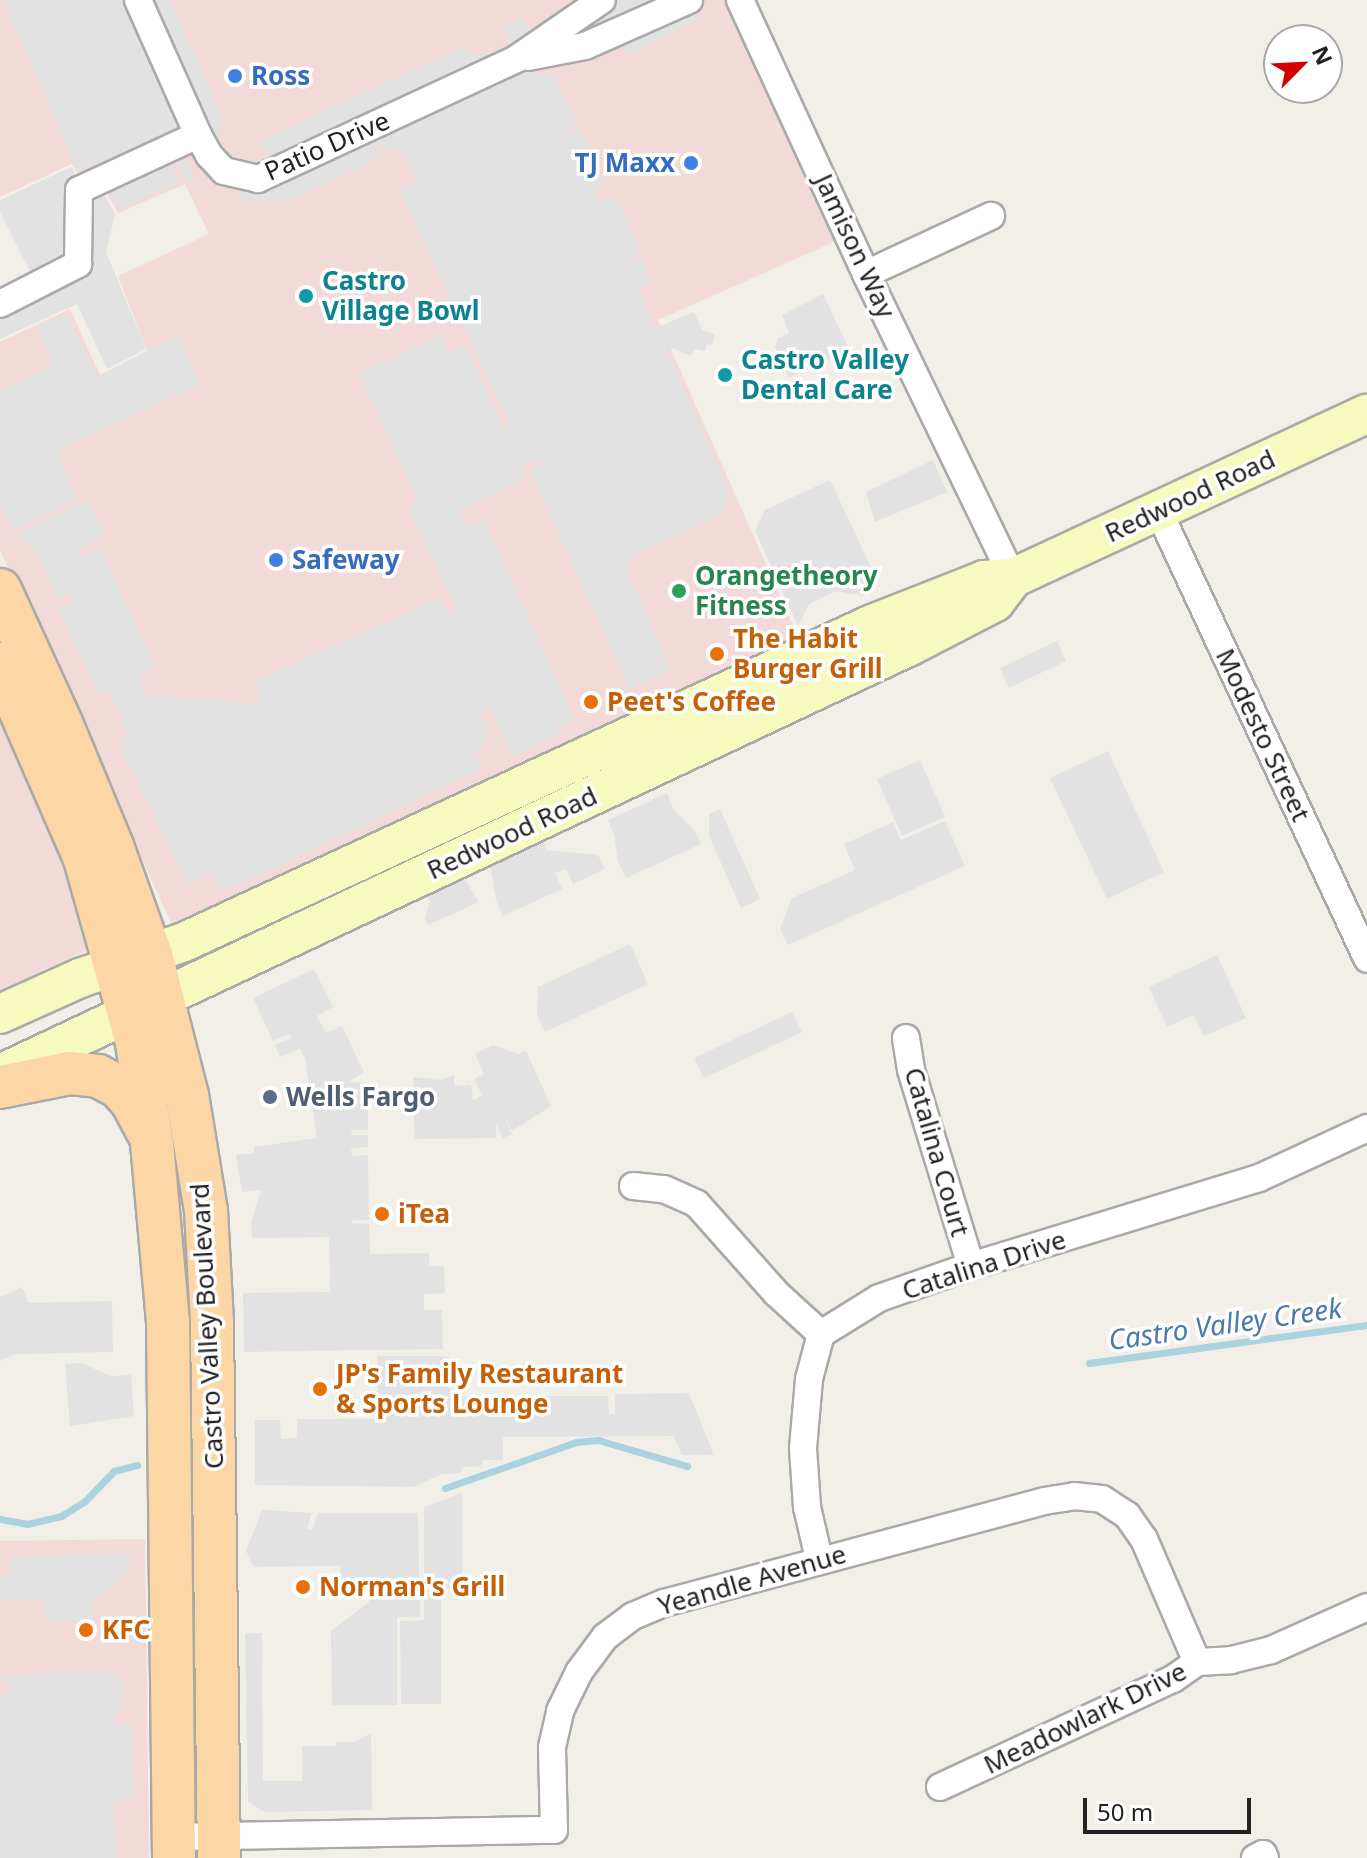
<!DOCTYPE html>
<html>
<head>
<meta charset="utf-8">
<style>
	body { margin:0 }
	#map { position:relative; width:1367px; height:1858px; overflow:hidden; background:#f2efe9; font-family:"Noto Sans",sans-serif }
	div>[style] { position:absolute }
	.commercial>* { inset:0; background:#f2dad9 }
	.parking>* { inset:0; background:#e2e2e2 }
	.stream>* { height:7px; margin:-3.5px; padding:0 3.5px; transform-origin:3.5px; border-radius:3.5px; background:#aad3df }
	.roads { filter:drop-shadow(2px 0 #a9a9a9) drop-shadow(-2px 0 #a9a9a9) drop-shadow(0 2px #a9a9a9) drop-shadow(0 -2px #a9a9a9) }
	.street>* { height:26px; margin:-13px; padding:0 13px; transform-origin:13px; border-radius:13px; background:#fff }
	.secondary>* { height:38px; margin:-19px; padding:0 19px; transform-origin:19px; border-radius:19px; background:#f7fabf }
	.primary>* { height:42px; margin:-21px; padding:0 21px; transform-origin:21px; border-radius:21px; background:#fcd6a4 }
	.dots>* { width:22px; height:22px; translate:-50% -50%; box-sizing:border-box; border:4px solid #fff; border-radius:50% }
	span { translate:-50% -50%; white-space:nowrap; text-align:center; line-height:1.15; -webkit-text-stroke:7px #fff; paint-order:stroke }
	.shop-label { font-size:26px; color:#366cbe; font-weight:700 }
	.left { translate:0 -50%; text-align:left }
	.right { translate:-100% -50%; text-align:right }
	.street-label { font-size:26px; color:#222 }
	.culture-label { font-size:26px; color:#0d838f; font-weight:700 }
	.leisure-label { font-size:26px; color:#27864d; font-weight:700 }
	.food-label { font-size:26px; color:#c56008; font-weight:700 }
	.service-label { font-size:26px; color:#4e5e75; font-weight:700 }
	.water-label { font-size:28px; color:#4a7aab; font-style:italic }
	.north { position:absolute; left:1263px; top:24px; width:80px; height:80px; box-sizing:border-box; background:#fff; border:2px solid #a7a7a7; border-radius:50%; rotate:66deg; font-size:22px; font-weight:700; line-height:32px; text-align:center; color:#222 }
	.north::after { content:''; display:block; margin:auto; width:28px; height:36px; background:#d40000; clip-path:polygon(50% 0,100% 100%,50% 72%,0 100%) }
	.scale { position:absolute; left:1083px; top:1798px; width:168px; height:36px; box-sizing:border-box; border:4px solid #222; border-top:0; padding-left:10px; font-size:24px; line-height:28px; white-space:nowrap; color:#222; -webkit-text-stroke:6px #fff; paint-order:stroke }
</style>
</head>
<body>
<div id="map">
	<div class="commercial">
		<div style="clip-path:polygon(0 0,727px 0,836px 241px,658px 320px,799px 639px,172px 925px,0 550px,0 342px,70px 309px,100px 375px,147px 351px,118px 276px,209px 234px,185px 184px,118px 213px,93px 169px,79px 175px,72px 164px,0 197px)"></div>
		<div style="clip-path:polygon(0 721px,97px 946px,0 990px)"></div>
		<div style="clip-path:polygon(145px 1539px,149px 1858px,0 1858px,0 1541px)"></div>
	</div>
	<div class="parking">
		<div style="clip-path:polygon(3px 0,170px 0,223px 117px,216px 136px,186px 158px,196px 181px,187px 182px,177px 161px,172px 165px,180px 182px,119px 210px,94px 165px,78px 171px)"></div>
		<div style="clip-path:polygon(573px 0,692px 0,700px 19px,633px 53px,602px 41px,580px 50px,561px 22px)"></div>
		<div style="clip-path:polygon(522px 16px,546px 61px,539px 67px,539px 74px,543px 77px,552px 73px,575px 117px,576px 125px,566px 133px,579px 130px,590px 146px,577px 153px,584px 170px,597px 166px,605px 183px,594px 189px,599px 200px,610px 196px,613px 202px,618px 200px,641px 251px,627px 261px,642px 258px,652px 282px,639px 290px,655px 328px,694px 312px,702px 330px,715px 334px,712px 345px,707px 344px,705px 351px,695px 349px,690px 356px,672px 348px,667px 351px,729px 489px,725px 507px,713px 519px,634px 555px,626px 567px,671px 670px,629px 689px,530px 470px,545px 463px,520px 462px,526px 478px,459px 510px,468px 528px,484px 520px,575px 719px,558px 727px,560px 733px,512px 756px,489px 706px,481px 714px,489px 732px,476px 754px,482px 768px,235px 886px,221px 891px,213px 873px,188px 884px,119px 745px,128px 733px,108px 689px,98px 693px,59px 609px,72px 603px,68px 594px,58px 598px,36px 552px,15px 535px,88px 501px,104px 536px,81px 547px,80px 553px,85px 556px,101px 549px,155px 666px,141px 673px,144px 694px,252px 704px,262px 699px,254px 682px,441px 597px,448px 613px,454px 610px,455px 604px,410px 511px,416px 495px,359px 374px,441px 335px,449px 351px,465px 344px,505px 430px,511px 427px,399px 190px,416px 181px,403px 153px,376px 144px,375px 149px,388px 154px,291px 200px,240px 201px,254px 161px,269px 159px,273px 154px,257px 142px,464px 47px,476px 55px,482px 52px,486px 59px,511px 49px,502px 27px)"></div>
		<div style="clip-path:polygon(71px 167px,79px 179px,92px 172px,115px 214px,106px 252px,146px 349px,107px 369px,77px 304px,0 339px,0 295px,33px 278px,0 212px,0 200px)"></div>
		<div style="clip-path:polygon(823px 294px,849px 349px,789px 378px,775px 347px,778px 338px,789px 333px,782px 315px)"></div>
		<div style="clip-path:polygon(67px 315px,98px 377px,178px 336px,201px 384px,56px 451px,78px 500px,12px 532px,0 503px,0 391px,53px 365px,37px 326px)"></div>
		<div style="clip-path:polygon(933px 460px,947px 492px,875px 522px,866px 492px)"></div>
		<div style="clip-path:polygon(830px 480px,874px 573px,864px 596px,836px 591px,809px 604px,798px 626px,755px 531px,765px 510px)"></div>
		<div style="clip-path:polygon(1057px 641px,1066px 661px,1009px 688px,1000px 668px)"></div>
		<div style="clip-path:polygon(1108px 751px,1164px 872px,1107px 899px,1050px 778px)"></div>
		<div style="clip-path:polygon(920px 760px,945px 817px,902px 836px,877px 779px)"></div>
		<div style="clip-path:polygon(667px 793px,674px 810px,694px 830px,701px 844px,626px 878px,618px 861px,614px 835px,608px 820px)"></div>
		<div style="clip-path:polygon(720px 809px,760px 899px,741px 908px,709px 836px,709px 814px)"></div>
		<div style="clip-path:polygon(945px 821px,965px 866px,788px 945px,780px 929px,792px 898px,855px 870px,844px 844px,893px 822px,901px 840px)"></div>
		<div style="clip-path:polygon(543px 841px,547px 850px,598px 855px,605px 869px,573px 884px,566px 869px,555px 873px,562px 889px,503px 916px,497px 903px,490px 866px)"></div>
		<div style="clip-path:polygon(463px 877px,479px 902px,428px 925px,425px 919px,430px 902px,427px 894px)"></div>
		<div style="clip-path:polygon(630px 944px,648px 984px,545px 1032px,537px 1015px,538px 987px)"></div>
		<div style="clip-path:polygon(1217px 955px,1246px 1018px,1204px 1036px,1193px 1015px,1167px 1027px,1149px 987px)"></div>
		<div style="clip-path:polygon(314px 969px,333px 1007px,317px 1016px,326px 1033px,342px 1026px,364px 1072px,349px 1082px,368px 1083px,368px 1130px,352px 1130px,351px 1135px,368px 1135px,368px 1147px,351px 1148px,352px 1156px,368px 1155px,369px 1220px,353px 1220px,352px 1223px,369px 1224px,370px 1254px,429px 1253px,429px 1266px,444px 1266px,445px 1293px,424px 1294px,424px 1310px,442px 1310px,443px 1349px,244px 1352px,243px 1293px,330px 1292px,329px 1237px,252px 1238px,251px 1223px,261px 1190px,242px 1192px,236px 1155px,254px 1153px,254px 1147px,317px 1138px,305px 1058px,300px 1048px,280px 1057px,275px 1045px,291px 1038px,290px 1034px,273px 1041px,253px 998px)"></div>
		<div style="clip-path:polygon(792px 1012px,802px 1032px,704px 1078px,694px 1058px)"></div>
		<div style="clip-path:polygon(493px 1045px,518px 1054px,526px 1051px,551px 1106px,512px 1131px,503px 1115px,512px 1134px,503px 1138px,496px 1123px,496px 1138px,415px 1139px,413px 1077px,441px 1080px,454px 1075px,455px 1086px,471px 1085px,473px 1100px,482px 1095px,474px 1079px,484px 1074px,475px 1054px)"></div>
		<div style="clip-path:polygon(22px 1287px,29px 1303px,112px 1301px,113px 1352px,15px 1354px,0 1361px,0 1297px)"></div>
		<div style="clip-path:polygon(377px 1356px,449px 1356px,450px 1397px,520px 1396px,521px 1415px,527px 1414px,527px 1396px,608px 1396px,609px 1414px,615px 1414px,615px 1394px,689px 1393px,714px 1455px,682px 1455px,673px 1436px,503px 1437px,503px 1460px,483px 1460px,483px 1466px,462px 1467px,461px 1473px,442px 1474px,413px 1487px,255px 1485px,255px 1420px,280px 1420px,281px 1439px,297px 1438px,297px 1419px,378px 1419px)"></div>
		<div style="clip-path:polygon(81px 1363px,111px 1376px,131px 1375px,134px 1416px,70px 1426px,65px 1364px)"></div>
		<div style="clip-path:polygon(462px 1493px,462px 1588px,441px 1588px,441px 1704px,401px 1704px,400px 1621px,424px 1620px,424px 1507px)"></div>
		<div style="clip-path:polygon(262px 1510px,312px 1513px,307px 1529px,312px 1529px,318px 1513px,418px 1513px,420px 1617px,397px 1617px,397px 1705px,332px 1705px,331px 1631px,369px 1602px,369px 1582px,340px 1582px,340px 1566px,254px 1567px,246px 1551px)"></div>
		<div style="clip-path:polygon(129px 1554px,130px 1571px,93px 1602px,92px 1620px,45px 1621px,45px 1600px,0 1601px,0 1577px,10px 1577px,13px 1556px)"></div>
		<div style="clip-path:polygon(245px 1633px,262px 1633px,263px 1781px,302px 1781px,302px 1746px,336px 1746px,336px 1742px,354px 1742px,371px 1733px,372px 1810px,265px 1812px,248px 1802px)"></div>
		<div style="clip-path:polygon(110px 1671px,124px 1688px,114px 1723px,132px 1724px,133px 1797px,113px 1800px,116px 1858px,0 1858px,0 1694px,12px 1693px,0 1674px)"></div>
	</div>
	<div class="stream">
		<div style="left:1089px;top:1363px;width:281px;rotate:-7.8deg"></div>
		<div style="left:445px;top:1488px;width:139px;rotate:-19.3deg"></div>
		<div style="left:576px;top:1442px;width:22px;rotate:-5deg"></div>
		<div style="left:598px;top:1440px;width:93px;rotate:16.3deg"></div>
		<div style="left:0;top:1519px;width:27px;rotate:10deg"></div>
		<div style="left:27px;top:1524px;width:35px;rotate:-13deg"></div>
		<div style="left:61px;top:1516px;width:28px;rotate:-32deg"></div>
		<div style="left:85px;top:1501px;width:42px;rotate:-46deg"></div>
		<div style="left:114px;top:1471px;width:24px;rotate:-15deg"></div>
	</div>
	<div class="roads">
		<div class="street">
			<div style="left:138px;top:0;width:148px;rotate:66deg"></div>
			<div style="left:740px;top:0;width:302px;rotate:65.3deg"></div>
			<div style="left:866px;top:274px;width:338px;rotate:64.2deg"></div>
			<div style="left:528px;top:57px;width:58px;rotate:-10.9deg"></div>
			<div style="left:585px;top:46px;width:114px;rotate:-23.9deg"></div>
			<div style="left:866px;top:274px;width:138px;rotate:-24.9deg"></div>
			<div style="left:0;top:304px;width:88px;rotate:-27.1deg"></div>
			<div style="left:78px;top:264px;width:74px;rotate:-89.2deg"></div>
			<div style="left:79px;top:190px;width:131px;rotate:-24.8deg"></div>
			<div style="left:198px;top:135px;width:23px;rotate:61deg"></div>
			<div style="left:209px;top:155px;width:22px;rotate:47deg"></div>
			<div style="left:224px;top:171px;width:35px;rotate:13deg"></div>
			<div style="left:258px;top:179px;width:285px;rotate:-24.9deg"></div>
			<div style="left:516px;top:59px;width:104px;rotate:-34.5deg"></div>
			<div style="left:1159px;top:512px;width:493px;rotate:65deg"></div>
			<div style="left:906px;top:1038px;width:32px;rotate:81deg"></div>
			<div style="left:911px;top:1070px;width:205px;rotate:73deg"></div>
			<div style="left:633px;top:1186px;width:31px;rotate:6deg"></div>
			<div style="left:664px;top:1189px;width:36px;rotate:24deg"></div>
			<div style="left:697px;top:1204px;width:119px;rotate:48.4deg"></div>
			<div style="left:776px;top:1293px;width:61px;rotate:42.3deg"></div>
			<div style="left:819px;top:1559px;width:53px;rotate:-103deg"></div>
			<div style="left:807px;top:1507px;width:59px;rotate:-93.9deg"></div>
			<div style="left:803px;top:1448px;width:69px;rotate:-85deg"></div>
			<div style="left:809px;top:1379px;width:47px;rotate:-75.1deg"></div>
			<div style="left:821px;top:1334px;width:68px;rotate:-31.8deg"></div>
			<div style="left:879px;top:1298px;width:97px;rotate:-19.2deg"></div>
			<div style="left:971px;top:1266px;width:301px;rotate:-17deg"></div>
			<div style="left:1259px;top:1178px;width:119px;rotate:-24.8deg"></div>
			<div style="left:940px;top:1787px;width:257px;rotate:-24.9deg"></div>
			<div style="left:1173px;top:1679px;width:29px;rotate:-35deg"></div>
			<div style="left:1197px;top:1662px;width:34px;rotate:-3deg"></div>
			<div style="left:1231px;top:1660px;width:41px;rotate:-14deg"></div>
			<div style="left:1271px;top:1650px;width:105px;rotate:-24.1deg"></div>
			<div style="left:174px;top:1837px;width:380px;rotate:-1.1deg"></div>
			<div style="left:554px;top:1830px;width:83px;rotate:-91.4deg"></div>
			<div style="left:552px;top:1747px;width:37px;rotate:-77deg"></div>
			<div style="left:560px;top:1711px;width:43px;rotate:-64deg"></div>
			<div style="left:579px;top:1672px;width:44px;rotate:-53.4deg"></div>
			<div style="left:605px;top:1637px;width:35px;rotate:-37deg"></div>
			<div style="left:633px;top:1616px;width:34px;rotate:-23deg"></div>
			<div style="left:664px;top:1603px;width:393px;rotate:-15deg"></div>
			<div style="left:1044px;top:1501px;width:30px;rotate:-9deg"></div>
			<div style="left:1074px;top:1496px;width:28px;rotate:6deg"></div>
			<div style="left:1102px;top:1499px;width:30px;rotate:33deg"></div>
			<div style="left:1127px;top:1515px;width:29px;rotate:55deg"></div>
			<div style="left:1144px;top:1539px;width:134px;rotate:66.7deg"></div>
			<div style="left:1255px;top:1858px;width:9px;rotate:-27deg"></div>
			<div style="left:1263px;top:1854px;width:4px;rotate:63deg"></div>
		</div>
		<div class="secondary">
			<div style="left:0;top:1014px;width:88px;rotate:-24.2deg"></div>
			<div style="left:80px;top:978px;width:110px;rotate:-19.1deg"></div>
			<div style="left:184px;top:942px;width:756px;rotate:-24.8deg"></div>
			<div style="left:870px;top:625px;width:123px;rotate:-21.5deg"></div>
			<div style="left:984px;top:580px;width:29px;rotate:-4deg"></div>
			<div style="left:1013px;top:578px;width:390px;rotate:-24.9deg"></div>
			<div style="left:0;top:1074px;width:1003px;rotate:-25.19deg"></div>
			<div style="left:908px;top:647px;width:98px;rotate:-27.3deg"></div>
			<div style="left:995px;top:602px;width:26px;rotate:-53deg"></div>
		</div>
		<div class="primary">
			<div style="left:0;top:590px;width:146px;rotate:65.4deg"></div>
			<div style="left:61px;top:723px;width:133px;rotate:67.5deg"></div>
			<div style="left:112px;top:846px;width:116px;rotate:70.3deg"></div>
			<div style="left:151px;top:955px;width:145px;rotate:75.6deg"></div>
			<div style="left:187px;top:1095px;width:118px;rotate:80.7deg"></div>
			<div style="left:206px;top:1211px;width:112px;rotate:86.9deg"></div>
			<div style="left:212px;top:1323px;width:535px;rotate:89.25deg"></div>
			<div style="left:0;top:664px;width:213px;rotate:66.4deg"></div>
			<div style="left:85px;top:859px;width:191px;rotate:74.2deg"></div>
			<div style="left:137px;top:1043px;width:101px;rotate:81.5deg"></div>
			<div style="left:152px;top:1143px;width:180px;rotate:84.9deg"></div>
			<div style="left:168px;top:1322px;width:536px;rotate:89.36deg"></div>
			<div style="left:0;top:1087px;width:71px;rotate:-11.3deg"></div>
			<div style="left:70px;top:1073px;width:28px;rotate:6deg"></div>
			<div style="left:98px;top:1076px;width:24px;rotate:28deg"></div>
			<div style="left:119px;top:1087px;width:20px;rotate:49deg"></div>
			<div style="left:132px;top:1102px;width:32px;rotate:62deg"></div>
		</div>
	</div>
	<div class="dots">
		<div style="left:235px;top:76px;background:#3f7fe0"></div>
		<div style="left:691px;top:163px;background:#3f7fe0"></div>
		<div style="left:306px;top:296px;background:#0f9aa8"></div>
		<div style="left:725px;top:375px;background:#0f9aa8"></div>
		<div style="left:276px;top:560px;background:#3f7fe0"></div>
		<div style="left:679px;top:591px;background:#2e9e5b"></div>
		<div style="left:717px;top:654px;background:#e8710a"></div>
		<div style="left:591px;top:702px;background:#e8710a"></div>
		<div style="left:270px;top:1097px;background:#5c6f8a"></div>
		<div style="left:382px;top:1214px;background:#e8710a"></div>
		<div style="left:320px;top:1389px;background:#e8710a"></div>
		<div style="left:303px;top:1587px;background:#e8710a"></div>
		<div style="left:86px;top:1630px;background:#e8710a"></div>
	</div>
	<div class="shop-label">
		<span class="left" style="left:251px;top:76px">Ross</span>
		<span class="right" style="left:675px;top:163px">TJ Maxx</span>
		<span class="left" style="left:292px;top:560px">Safeway</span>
	</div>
	<div class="street-label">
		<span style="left:327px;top:146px;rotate:-24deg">Patio Drive</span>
		<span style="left:855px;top:246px;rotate:65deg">Jamison Way</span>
		<span style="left:1190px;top:496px;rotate:-25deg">Redwood Road</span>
		<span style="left:1263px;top:735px;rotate:65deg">Modesto Street</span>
		<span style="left:512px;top:833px;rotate:-25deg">Redwood Road</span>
		<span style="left:937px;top:1152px;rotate:74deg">Catalina Court</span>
		<span style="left:984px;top:1265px;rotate:-18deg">Catalina Drive</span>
		<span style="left:207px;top:1326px;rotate:-93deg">Castro Valley Boulevard</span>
		<span style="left:752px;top:1580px;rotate:-16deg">Yeandle Avenue</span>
		<span style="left:1085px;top:1718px;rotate:-26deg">Meadowlark Drive</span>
	</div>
	<div class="culture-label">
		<span class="left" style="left:322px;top:296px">Castro<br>Village Bowl</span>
		<span class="left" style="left:741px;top:375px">Castro Valley<br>Dental Care</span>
	</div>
	<div class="leisure-label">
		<span class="left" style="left:695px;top:591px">Orangetheory<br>Fitness</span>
	</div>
	<div class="food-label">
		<span class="left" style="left:733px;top:654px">The Habit<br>Burger Grill</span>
		<span class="left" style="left:607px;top:702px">Peet's Coffee</span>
		<span class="left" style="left:398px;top:1214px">iTea</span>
		<span class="left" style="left:336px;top:1389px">JP's Family Restaurant<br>&amp; Sports Lounge</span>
		<span class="left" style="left:319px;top:1587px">Norman's Grill</span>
		<span class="left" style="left:102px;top:1630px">KFC</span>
	</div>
	<div class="service-label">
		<span class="left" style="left:286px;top:1097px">Wells Fargo</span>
	</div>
	<div class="water-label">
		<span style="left:1225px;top:1323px;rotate:-8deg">Castro Valley Creek</span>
	</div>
	<div class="north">N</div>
	<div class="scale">50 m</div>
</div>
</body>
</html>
